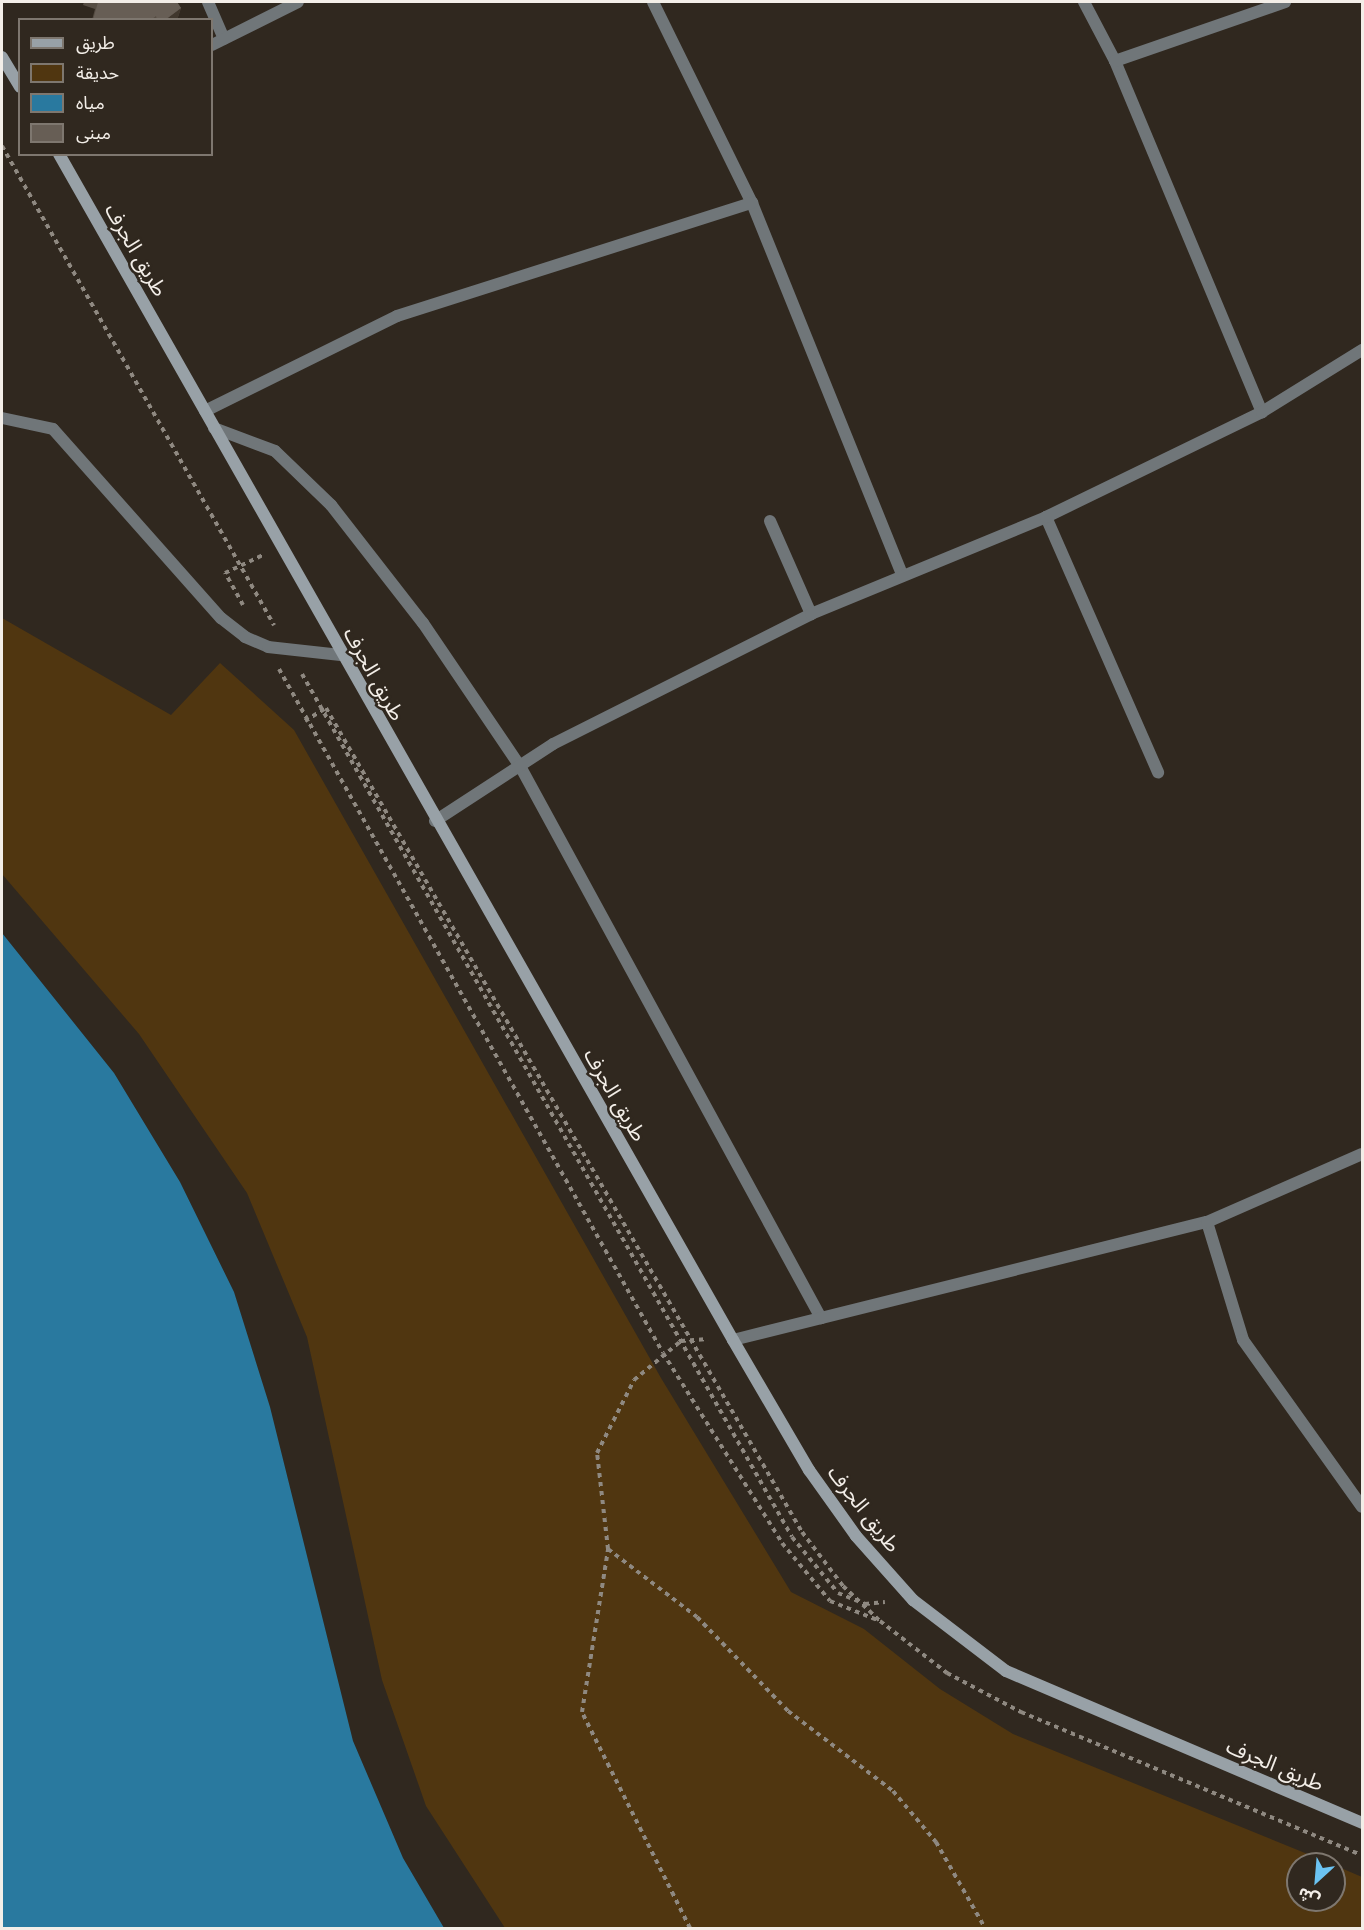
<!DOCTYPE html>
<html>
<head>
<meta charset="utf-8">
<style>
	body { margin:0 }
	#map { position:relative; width:1364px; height:1930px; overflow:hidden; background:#30281f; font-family:Arial,"Noto Sans Arabic",sans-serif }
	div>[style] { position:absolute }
	.green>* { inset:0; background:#503610 }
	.water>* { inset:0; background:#29799f }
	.path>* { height:4px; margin-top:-2px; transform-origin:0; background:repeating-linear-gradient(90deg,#8f8981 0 4.5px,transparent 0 9px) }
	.lane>* { height:12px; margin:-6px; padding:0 6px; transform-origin:6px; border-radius:6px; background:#707679 }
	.street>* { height:12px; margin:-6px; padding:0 6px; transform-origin:6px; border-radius:6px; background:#707679 }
	.secondary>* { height:12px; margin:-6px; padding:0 6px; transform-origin:6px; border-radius:6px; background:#98a1a7 }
	.wall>* { inset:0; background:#564d43 }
	.shaded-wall>* { inset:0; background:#40372d }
	.building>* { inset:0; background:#675e55 }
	span { translate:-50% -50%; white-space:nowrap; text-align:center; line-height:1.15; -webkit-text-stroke:5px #30281f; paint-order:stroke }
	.street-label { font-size:21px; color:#f3eee8 }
	.frame { position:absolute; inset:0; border:3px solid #f3eee8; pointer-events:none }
	.legend { position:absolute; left:18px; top:18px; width:195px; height:138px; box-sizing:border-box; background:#30281f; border:2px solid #7e776f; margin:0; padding:8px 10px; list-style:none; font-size:18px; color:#f3eee8 }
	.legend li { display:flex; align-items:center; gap:12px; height:30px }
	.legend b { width:30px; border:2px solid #7e776f }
	.north { position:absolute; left:1286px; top:1852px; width:60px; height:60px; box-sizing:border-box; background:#30281f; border:2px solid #7e776f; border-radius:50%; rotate:206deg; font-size:16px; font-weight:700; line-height:24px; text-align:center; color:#f3eee8 }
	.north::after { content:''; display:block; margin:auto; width:21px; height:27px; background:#6bc3f2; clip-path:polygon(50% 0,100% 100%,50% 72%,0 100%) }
</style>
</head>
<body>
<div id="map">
	<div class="green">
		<div style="clip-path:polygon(2px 618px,171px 715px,220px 663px,294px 730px,661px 1378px,791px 1592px,864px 1629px,940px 1689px,1013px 1734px,1332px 1864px,1298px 1864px,1298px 1900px,1334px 1900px,1334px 1865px,1362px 1877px,1362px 1928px,505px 1928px,426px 1806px,382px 1680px,307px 1337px,247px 1193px,139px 1034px,2px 874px)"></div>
	</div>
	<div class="water">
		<div style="clip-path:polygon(2px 933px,114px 1073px,180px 1182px,234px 1292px,270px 1407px,353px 1741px,403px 1858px,444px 1928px,2px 1928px)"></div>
	</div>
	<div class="path">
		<div style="left:2px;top:146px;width:551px;rotate:60.41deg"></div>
		<div style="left:243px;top:605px;width:37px;rotate:-119deg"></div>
		<div style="left:225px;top:573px;width:42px;rotate:-25.3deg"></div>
		<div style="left:279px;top:669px;width:784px;rotate:60.69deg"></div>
		<div style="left:663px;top:1353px;width:224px;rotate:57.9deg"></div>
		<div style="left:782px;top:1543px;width:75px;rotate:50.4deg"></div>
		<div style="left:830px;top:1601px;width:54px;rotate:21.8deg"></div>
		<div style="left:880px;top:1621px;width:85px;rotate:37.8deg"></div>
		<div style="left:947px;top:1673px;width:84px;rotate:27.8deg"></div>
		<div style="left:1021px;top:1712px;width:370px;rotate:22.8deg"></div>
		<div style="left:302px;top:674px;width:992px;rotate:60.41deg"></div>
		<div style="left:792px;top:1537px;width:72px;rotate:50.6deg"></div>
		<div style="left:838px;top:1593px;width:29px;rotate:22deg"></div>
		<div style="left:865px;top:1604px;width:20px;rotate:-6deg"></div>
		<div style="left:305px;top:721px;width:25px;rotate:-32deg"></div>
		<div style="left:326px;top:708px;width:952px;rotate:59.99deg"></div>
		<div style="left:802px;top:1532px;width:68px;rotate:52.8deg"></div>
		<div style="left:843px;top:1586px;width:50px;rotate:43.4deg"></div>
		<div style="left:608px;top:1549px;width:112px;rotate:37.4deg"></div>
		<div style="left:697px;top:1617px;width:131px;rotate:45.9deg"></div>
		<div style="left:788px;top:1711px;width:132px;rotate:37.3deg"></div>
		<div style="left:893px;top:1791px;width:67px;rotate:49.9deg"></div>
		<div style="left:936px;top:1842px;width:99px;rotate:60.3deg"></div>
		<div style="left:690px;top:1928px;width:241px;rotate:-116.6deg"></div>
		<div style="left:582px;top:1712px;width:165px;rotate:-80.9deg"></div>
		<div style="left:608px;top:1549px;width:97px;rotate:-96.5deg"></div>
		<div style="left:597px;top:1453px;width:82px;rotate:-63.1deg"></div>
		<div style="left:634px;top:1380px;width:61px;rotate:-39.7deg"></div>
		<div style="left:681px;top:1341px;width:27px;rotate:-4deg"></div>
	</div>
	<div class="lane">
		<div style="left:2px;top:418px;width:52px;rotate:12.2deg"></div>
		<div style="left:53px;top:429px;width:253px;rotate:48.4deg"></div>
		<div style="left:221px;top:618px;width:31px;rotate:38deg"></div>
		<div style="left:245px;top:637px;width:25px;rotate:23deg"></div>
		<div style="left:268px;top:647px;width:73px;rotate:6.3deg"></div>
		<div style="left:214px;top:428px;width:65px;rotate:20.7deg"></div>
		<div style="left:275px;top:451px;width:78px;rotate:44deg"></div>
		<div style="left:331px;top:505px;width:150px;rotate:52.1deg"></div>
		<div style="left:423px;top:623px;width:173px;rotate:55.9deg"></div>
		<div style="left:520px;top:766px;width:629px;rotate:61.4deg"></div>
	</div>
	<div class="street">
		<div style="left:208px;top:2px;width:40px;rotate:66.6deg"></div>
		<div style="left:653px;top:2px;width:224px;rotate:63.8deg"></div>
		<div style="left:752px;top:203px;width:402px;rotate:68deg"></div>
		<div style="left:1084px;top:2px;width:67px;rotate:62.3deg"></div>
		<div style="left:1115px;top:61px;width:381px;rotate:67.3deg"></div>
		<div style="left:212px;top:45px;width:96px;rotate:-26.6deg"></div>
		<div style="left:1115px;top:61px;width:180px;rotate:-19.1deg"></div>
		<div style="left:205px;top:411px;width:214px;rotate:-26.3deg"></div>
		<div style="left:397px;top:316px;width:373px;rotate:-17.7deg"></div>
		<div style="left:1046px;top:517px;width:279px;rotate:66.3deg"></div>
		<div style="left:770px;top:521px;width:102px;rotate:66.2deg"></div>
		<div style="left:435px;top:821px;width:141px;rotate:-33.1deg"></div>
		<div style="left:553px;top:744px;width:289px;rotate:-26.7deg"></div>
		<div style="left:811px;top:614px;width:254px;rotate:-22.4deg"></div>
		<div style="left:1046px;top:517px;width:240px;rotate:-25.9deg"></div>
		<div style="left:1262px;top:412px;width:118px;rotate:-31.8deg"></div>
		<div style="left:1207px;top:1222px;width:123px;rotate:73deg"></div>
		<div style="left:1243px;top:1340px;width:205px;rotate:54.5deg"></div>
		<div style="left:733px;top:1340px;width:488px;rotate:-14deg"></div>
		<div style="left:1207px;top:1222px;width:169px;rotate:-23.7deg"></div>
	</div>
	<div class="secondary">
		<div style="left:2px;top:57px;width:35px;rotate:59deg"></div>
		<div style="left:59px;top:154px;width:1364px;rotate:60.39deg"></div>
		<div style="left:733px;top:1340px;width:151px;rotate:59.7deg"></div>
		<div style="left:809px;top:1470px;width:81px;rotate:54.5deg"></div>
		<div style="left:856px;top:1536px;width:86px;rotate:48.3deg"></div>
		<div style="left:913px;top:1600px;width:117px;rotate:37.4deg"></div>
		<div style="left:1006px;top:1671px;width:387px;rotate:23.1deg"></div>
	</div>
	<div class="wall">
		<div style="clip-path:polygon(84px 2px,177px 2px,181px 8px,178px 17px,175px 20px,92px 20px,95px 9px,83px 5px)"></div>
	</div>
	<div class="shaded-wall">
		<div style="clip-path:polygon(181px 8px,178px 17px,175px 20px,165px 20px)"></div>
	</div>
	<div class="building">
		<div style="clip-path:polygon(98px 2px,177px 2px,181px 8px,165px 20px,157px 20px,156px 16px,151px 20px,93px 20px)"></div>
	</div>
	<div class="street-label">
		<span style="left:136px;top:250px;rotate:60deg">طريق الجرف</span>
		<span style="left:374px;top:674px;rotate:61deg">طريق الجرف</span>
		<span style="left:615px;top:1095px;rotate:60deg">طريق الجرف</span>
		<span style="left:864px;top:1509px;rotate:52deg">طريق الجرف</span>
		<span style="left:1275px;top:1765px;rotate:23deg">طريق الجرف</span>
	</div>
	<div class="frame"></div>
	<ul class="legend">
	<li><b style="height:8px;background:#98a1a7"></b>طريق</li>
	<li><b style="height:16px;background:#503610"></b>حديقة</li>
	<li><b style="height:16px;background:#29799f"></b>مياه</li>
	<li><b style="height:16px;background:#675e55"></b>مبنى</li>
	</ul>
	<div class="north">ش</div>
</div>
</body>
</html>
